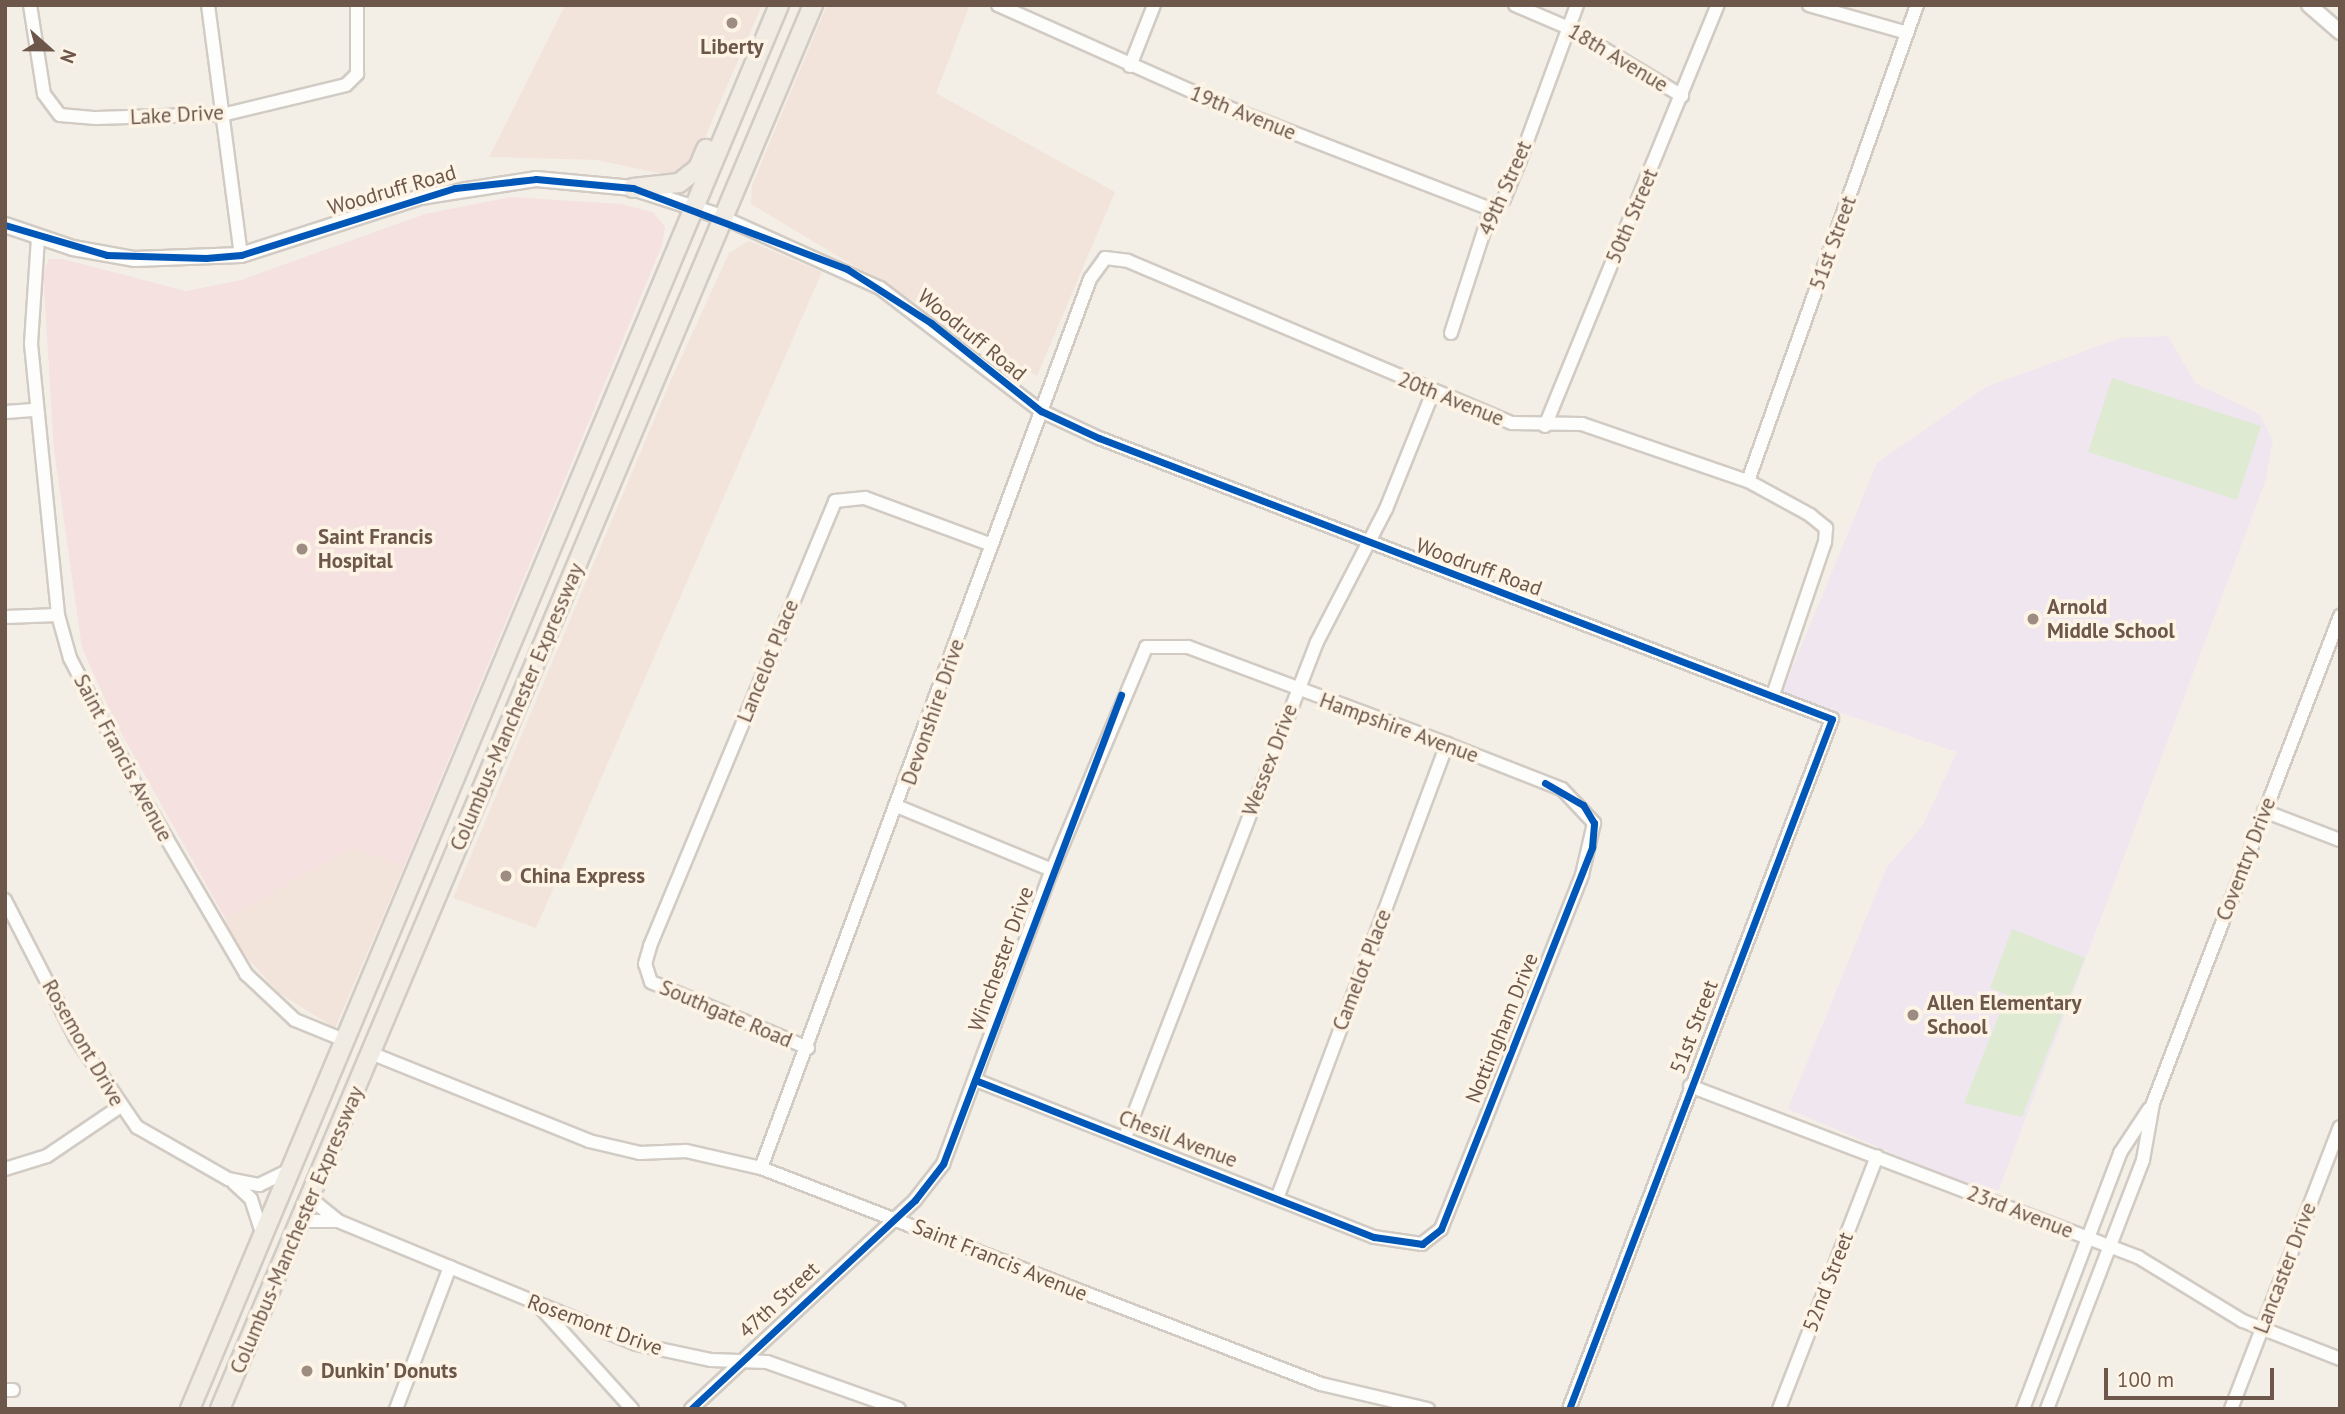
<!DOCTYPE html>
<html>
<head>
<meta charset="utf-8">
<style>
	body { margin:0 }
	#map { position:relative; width:2345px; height:1414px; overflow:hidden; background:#f3efe7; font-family:"PT Sans",sans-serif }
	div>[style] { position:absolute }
	.commercial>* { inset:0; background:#f3e4db }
	.education>* { inset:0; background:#f0e6ef }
	.medical>* { inset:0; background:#f5e1df }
	.green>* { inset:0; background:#dfead3 }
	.roads { filter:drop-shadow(2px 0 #d1cbc4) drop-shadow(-2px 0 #d1cbc4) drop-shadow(0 2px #d1cbc4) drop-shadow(0 -2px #d1cbc4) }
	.minor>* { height:12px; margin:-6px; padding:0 6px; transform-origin:6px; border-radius:6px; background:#fdfdfb }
	.tertiary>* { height:14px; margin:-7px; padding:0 7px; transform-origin:7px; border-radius:7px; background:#fdfdfb }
	.primary>* { height:18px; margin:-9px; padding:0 9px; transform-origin:9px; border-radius:9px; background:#f0ece4 }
	.cycleway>* { height:7px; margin:-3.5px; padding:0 3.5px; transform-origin:3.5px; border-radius:3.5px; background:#0057b8 }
	.dots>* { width:19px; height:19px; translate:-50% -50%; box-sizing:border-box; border:4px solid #fdf4e6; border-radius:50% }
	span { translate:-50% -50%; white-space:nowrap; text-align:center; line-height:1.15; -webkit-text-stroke:7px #fdf4e6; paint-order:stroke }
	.poi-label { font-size:21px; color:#6d574b; font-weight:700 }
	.left { translate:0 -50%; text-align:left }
	.street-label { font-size:21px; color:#6d574b }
	.frame { position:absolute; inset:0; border:7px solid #6d574b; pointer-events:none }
	.north { position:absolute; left:14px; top:14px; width:70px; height:70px; -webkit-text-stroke:5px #fdf4e6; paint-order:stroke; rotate:111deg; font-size:19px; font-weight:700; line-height:28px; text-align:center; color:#6d574b }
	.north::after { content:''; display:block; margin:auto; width:24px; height:32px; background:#6d574b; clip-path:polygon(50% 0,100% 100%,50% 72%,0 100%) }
	.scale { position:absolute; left:2104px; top:1368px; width:170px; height:32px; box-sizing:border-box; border:4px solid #6d574b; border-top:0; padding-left:9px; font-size:21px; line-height:24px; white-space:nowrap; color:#6d574b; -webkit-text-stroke:5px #fdf4e6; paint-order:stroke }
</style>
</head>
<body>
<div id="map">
	<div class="commercial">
		<div style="clip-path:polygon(565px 5px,762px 5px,693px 165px,673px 176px,596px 160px,489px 157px)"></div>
		<div style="clip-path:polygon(827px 5px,970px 5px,936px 93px,1115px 192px,1037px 376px,751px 204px,752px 185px)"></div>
		<div style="clip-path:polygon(749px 241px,822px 272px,536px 928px,453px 898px,670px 382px,729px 253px)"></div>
		<div style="clip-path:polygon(354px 848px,404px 867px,335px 1028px,279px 993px,233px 942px,225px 918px)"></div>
	</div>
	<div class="education">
		<div style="clip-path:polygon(2168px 336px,2195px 383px,2259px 414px,2273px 440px,2265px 482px,1996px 1197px,1788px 1109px,1887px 867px,1923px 825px,1957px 752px,1782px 693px,1877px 463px,1986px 387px,2120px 338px)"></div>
	</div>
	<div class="medical">
		<div style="clip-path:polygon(511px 197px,621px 204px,653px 212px,665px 227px,662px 245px,404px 867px,354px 848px,225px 918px,115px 722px,82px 648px,54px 450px,43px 273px,49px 259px,63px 259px,186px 291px,241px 280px,425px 214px)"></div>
	</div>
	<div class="green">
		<div style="clip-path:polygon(2112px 378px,2261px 426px,2237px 500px,2088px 452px)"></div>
		<div style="clip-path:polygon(2012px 929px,2085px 958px,2022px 1117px,1964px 1103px,2007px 995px,1990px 988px)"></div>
	</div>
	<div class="roads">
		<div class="minor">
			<div style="left:30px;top:5px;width:90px;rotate:81.1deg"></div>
			<div style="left:44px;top:94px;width:26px;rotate:53deg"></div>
			<div style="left:60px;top:115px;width:36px;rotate:5deg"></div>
			<div style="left:96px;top:118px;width:130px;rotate:-1.8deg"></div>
			<div style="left:226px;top:114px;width:123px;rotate:-13.6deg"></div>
			<div style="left:346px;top:85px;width:16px;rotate:-45deg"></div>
			<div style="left:357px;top:74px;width:69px;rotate:-90deg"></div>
			<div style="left:208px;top:5px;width:252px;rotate:82.5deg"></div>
			<div style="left:998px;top:5px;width:253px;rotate:24deg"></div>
			<div style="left:1229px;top:108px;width:281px;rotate:21.1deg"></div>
			<div style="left:1515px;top:5px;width:59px;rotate:23.1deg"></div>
			<div style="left:1569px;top:28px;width:132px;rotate:31deg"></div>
			<div style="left:1809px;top:5px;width:102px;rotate:15.9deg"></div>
			<div style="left:1130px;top:66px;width:66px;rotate:-68.5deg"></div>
			<div style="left:722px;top:217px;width:173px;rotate:24.2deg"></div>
			<div style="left:880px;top:288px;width:203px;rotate:37.4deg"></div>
			<div style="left:1041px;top:411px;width:64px;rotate:25deg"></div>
			<div style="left:1099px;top:438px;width:785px;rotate:20.97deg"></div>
			<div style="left:1832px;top:719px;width:738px;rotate:110.86deg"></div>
			<div style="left:38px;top:238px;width:106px;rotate:93.8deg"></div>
			<div style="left:31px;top:344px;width:272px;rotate:84.3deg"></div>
			<div style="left:58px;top:615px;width:45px;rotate:74.4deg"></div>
			<div style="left:70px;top:658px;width:146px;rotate:62.7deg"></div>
			<div style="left:137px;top:788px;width:216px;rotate:59.6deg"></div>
			<div style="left:246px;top:974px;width:67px;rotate:43.2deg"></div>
			<div style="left:295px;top:1020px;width:53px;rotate:22.2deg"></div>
			<div style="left:1451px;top:333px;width:130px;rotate:-72.1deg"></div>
			<div style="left:1491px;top:209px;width:16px;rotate:-38deg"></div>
			<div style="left:1504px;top:199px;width:42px;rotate:-67.7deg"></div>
			<div style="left:1520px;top:160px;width:165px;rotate:-69.8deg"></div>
			<div style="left:5px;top:412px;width:32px;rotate:-4deg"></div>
			<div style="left:1545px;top:426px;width:455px;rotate:-67.7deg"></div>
			<div style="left:1748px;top:481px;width:505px;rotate:-70.45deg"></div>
			<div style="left:5px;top:617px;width:53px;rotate:-2.2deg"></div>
			<div style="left:899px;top:807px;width:165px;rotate:22.4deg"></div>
			<div style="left:2264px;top:811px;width:81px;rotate:20.9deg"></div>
			<div style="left:5px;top:900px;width:155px;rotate:62.8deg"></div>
			<div style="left:76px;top:1038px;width:108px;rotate:55.6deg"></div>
			<div style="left:137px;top:1127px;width:105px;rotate:29.7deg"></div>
			<div style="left:228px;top:1179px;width:32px;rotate:11deg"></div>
			<div style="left:259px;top:1185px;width:32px;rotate:-26deg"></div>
			<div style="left:808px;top:1048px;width:170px;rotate:-157.2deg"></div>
			<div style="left:651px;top:982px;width:19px;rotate:-108deg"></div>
			<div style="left:645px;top:964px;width:19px;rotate:-74deg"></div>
			<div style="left:650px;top:946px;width:482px;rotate:-67.4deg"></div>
			<div style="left:835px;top:501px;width:30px;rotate:-6deg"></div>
			<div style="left:865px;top:498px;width:135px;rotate:20.3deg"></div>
			<div style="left:373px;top:1054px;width:233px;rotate:21.9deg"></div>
			<div style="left:589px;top:1141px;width:52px;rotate:13.2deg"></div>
			<div style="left:640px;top:1153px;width:46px;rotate:-2.5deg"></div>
			<div style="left:686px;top:1151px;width:77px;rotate:12.8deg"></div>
			<div style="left:761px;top:1168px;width:600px;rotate:21.09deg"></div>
			<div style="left:1321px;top:1384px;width:110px;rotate:13.2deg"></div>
			<div style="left:1690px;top:1086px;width:480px;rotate:20.9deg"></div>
			<div style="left:2138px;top:1257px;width:123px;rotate:31.4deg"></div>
			<div style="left:2243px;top:1321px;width:104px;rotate:21.4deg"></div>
			<div style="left:1125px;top:1137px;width:531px;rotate:-68.8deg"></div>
			<div style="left:1317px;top:642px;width:150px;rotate:-62.6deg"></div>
			<div style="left:1386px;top:509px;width:126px;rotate:-68.1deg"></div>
			<div style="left:761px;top:1168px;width:948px;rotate:-69.69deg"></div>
			<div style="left:1090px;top:279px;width:26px;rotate:-54deg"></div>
			<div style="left:1105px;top:258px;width:23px;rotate:7deg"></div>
			<div style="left:1128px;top:261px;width:417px;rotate:22.9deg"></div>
			<div style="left:1512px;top:423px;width:70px;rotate:0.8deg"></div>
			<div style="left:1582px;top:424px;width:176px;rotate:19deg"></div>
			<div style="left:1748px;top:481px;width:71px;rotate:28.7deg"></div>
			<div style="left:1810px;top:515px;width:21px;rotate:39deg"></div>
			<div style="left:1826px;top:528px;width:14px;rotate:94deg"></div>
			<div style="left:1825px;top:542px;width:162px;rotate:108.8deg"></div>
			<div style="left:5px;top:1169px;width:44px;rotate:-17.2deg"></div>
			<div style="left:47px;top:1156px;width:86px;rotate:-34.1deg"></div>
			<div style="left:234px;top:1183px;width:23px;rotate:43deg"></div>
			<div style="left:251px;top:1199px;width:36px;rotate:72deg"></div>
			<div style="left:1278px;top:1196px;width:483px;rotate:-69.5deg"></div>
			<div style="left:311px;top:1199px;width:35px;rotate:39deg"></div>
			<div style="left:338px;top:1221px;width:322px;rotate:22.4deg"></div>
			<div style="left:636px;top:1344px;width:77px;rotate:12deg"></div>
			<div style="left:711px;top:1360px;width:56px;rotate:2deg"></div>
			<div style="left:767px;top:1362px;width:140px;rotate:19.6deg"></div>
			<div style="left:302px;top:1221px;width:36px"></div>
			<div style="left:542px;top:1309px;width:135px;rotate:48deg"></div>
			<div style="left:5px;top:1390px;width:8px"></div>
			<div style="left:396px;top:1409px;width:152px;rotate:-69.2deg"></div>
			<div style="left:691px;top:1409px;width:306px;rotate:-43deg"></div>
			<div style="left:915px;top:1200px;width:46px;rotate:-52.1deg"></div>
			<div style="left:943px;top:1164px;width:314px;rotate:-69.7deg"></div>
			<div style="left:1052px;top:870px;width:242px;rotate:-67.1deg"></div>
			<div style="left:1146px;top:647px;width:42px"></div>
			<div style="left:1188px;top:647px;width:277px;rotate:20.5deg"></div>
			<div style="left:1447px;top:744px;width:123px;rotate:21.4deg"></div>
			<div style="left:1562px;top:789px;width:47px;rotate:46.7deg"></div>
			<div style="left:1594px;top:823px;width:53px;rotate:103deg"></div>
			<div style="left:1582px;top:875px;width:277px;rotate:111.6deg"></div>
			<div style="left:1480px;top:1132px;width:105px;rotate:111.9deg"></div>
			<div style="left:1441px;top:1229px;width:24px;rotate:142deg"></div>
			<div style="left:1422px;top:1244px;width:49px;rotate:-171.7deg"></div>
			<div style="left:1374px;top:1237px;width:429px;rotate:-158.5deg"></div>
			<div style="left:1779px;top:1409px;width:271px;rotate:-68.8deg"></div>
			<div style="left:2023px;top:1409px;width:274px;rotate:-69.2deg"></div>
			<div style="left:2120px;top:1153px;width:53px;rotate:-56.6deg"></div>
			<div style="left:2047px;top:1409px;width:267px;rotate:-68.9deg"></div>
			<div style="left:2143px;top:1160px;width:58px;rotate:-80deg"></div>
			<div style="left:2153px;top:1103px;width:522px;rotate:-68.99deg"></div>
			<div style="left:2231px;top:1409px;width:302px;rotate:-68.9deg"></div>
		</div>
		<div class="tertiary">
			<div style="left:2309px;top:5px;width:41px;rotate:41.1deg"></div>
			<div style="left:5px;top:225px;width:72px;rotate:18.7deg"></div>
			<div style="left:73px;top:248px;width:63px;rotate:10.1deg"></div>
			<div style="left:135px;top:259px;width:106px;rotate:-2.2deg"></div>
			<div style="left:241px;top:255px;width:189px;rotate:-17.9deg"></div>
			<div style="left:421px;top:197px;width:116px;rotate:-8.9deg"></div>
			<div style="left:536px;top:179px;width:97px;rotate:5.3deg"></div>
			<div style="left:633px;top:188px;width:94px;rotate:18deg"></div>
		</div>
		<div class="primary">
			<div style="left:633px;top:188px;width:46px;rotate:-6.2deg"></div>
			<div style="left:679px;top:183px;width:24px;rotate:-38deg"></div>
			<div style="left:698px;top:168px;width:21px;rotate:-67deg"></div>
			<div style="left:190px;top:1409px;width:1523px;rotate:-67.24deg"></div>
			<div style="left:220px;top:1409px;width:1524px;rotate:-67.1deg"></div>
		</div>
	</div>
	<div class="cycleway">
		<div style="left:5px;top:225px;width:106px;rotate:16.4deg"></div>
		<div style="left:107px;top:255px;width:99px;rotate:1.7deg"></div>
		<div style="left:206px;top:258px;width:35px;rotate:-5deg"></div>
		<div style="left:241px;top:255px;width:224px;rotate:-17.4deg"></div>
		<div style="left:455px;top:188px;width:81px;rotate:-6.3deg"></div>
		<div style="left:536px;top:179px;width:97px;rotate:5.3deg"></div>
		<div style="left:633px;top:188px;width:229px;rotate:20.7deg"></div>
		<div style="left:847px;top:269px;width:100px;rotate:32.7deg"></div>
		<div style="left:931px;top:323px;width:141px;rotate:38.7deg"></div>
		<div style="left:1041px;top:411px;width:64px;rotate:25deg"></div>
		<div style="left:1099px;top:438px;width:785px;rotate:20.97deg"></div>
		<div style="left:1832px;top:719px;width:738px;rotate:110.86deg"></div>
		<div style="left:975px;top:1080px;width:429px;rotate:21.5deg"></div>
		<div style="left:1374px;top:1237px;width:49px;rotate:8.3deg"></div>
		<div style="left:1422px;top:1244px;width:24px;rotate:-38deg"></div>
		<div style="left:1441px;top:1229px;width:411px;rotate:-68.4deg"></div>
		<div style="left:1592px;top:847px;width:24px;rotate:-85deg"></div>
		<div style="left:1594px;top:823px;width:21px;rotate:-121deg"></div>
		<div style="left:1583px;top:805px;width:44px;rotate:-149.9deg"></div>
		<div style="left:691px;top:1409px;width:306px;rotate:-43deg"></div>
		<div style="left:915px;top:1200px;width:46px;rotate:-52.1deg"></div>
		<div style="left:943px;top:1164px;width:502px;rotate:-69.22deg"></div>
	</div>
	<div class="dots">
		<div style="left:732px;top:23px;background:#9c8c82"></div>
		<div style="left:302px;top:549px;background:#9c8c82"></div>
		<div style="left:2033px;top:619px;background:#9c8c82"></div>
		<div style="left:506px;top:876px;background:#9c8c82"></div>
		<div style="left:1913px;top:1015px;background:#9c8c82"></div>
		<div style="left:307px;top:1371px;background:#9c8c82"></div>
	</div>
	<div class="poi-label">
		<span style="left:732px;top:47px">Liberty</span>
		<span class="left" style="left:318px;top:549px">Saint Francis<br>Hospital</span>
		<span class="left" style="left:2047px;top:619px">Arnold<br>Middle School</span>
		<span class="left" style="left:520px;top:876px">China Express</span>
		<span class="left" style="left:1927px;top:1015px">Allen Elementary<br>School</span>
		<span class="left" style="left:321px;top:1371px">Dunkin' Donuts</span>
	</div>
	<div class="street-label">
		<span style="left:1618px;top:58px;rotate:31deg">18th Avenue</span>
		<span style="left:1243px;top:113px;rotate:22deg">19th Avenue</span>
		<span style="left:177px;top:115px;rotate:-3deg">Lake Drive</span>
		<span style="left:1505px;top:188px;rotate:-66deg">49th Street</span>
		<span style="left:392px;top:190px;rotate:-16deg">Woodruff Road</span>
		<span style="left:1632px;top:216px;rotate:-67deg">50th Street</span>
		<span style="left:1833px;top:243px;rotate:-70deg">51st Street</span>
		<span style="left:972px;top:335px;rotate:39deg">Woodruff Road</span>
		<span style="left:1451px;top:399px;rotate:22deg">20th Avenue</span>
		<span style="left:1479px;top:567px;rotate:20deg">Woodruff Road</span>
		<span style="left:768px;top:661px;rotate:-68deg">Lancelot Place</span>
		<span style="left:517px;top:707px;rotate:-67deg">Columbus-Manchester Expressway</span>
		<span style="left:933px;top:712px;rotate:-71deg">Devonshire Drive</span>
		<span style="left:1399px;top:728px;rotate:20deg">Hampshire Avenue</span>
		<span style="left:123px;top:758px;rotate:62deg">Saint Francis Avenue</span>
		<span style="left:1270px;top:760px;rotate:-69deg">Wessex Drive</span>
		<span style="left:2246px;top:859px;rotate:-69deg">Coventry Drive</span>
		<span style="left:1001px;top:959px;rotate:-70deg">Winchester Drive</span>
		<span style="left:1362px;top:970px;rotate:-69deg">Camelot Place</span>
		<span style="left:726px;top:1014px;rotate:23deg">Southgate Road</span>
		<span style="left:1694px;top:1027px;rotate:-69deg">51st Street</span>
		<span style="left:1502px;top:1028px;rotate:-68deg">Nottingham Drive</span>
		<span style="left:83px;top:1043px;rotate:60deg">Rosemont Drive</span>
		<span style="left:1178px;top:1139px;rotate:21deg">Chesil Avenue</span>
		<span style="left:2020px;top:1212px;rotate:21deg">23rd Avenue</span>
		<span style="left:297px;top:1230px;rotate:-67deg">Columbus-Manchester Expressway</span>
		<span style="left:1000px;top:1260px;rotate:22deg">Saint Francis Avenue</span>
		<span style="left:2285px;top:1268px;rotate:-69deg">Lancaster Drive</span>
		<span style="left:1828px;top:1282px;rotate:-69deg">52nd Street</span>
		<span style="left:779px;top:1300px;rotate:-43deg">47th Street</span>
		<span style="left:595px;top:1325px;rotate:20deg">Rosemont Drive</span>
	</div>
	<div class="frame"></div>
	<div class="north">N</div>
	<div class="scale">100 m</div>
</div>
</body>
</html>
